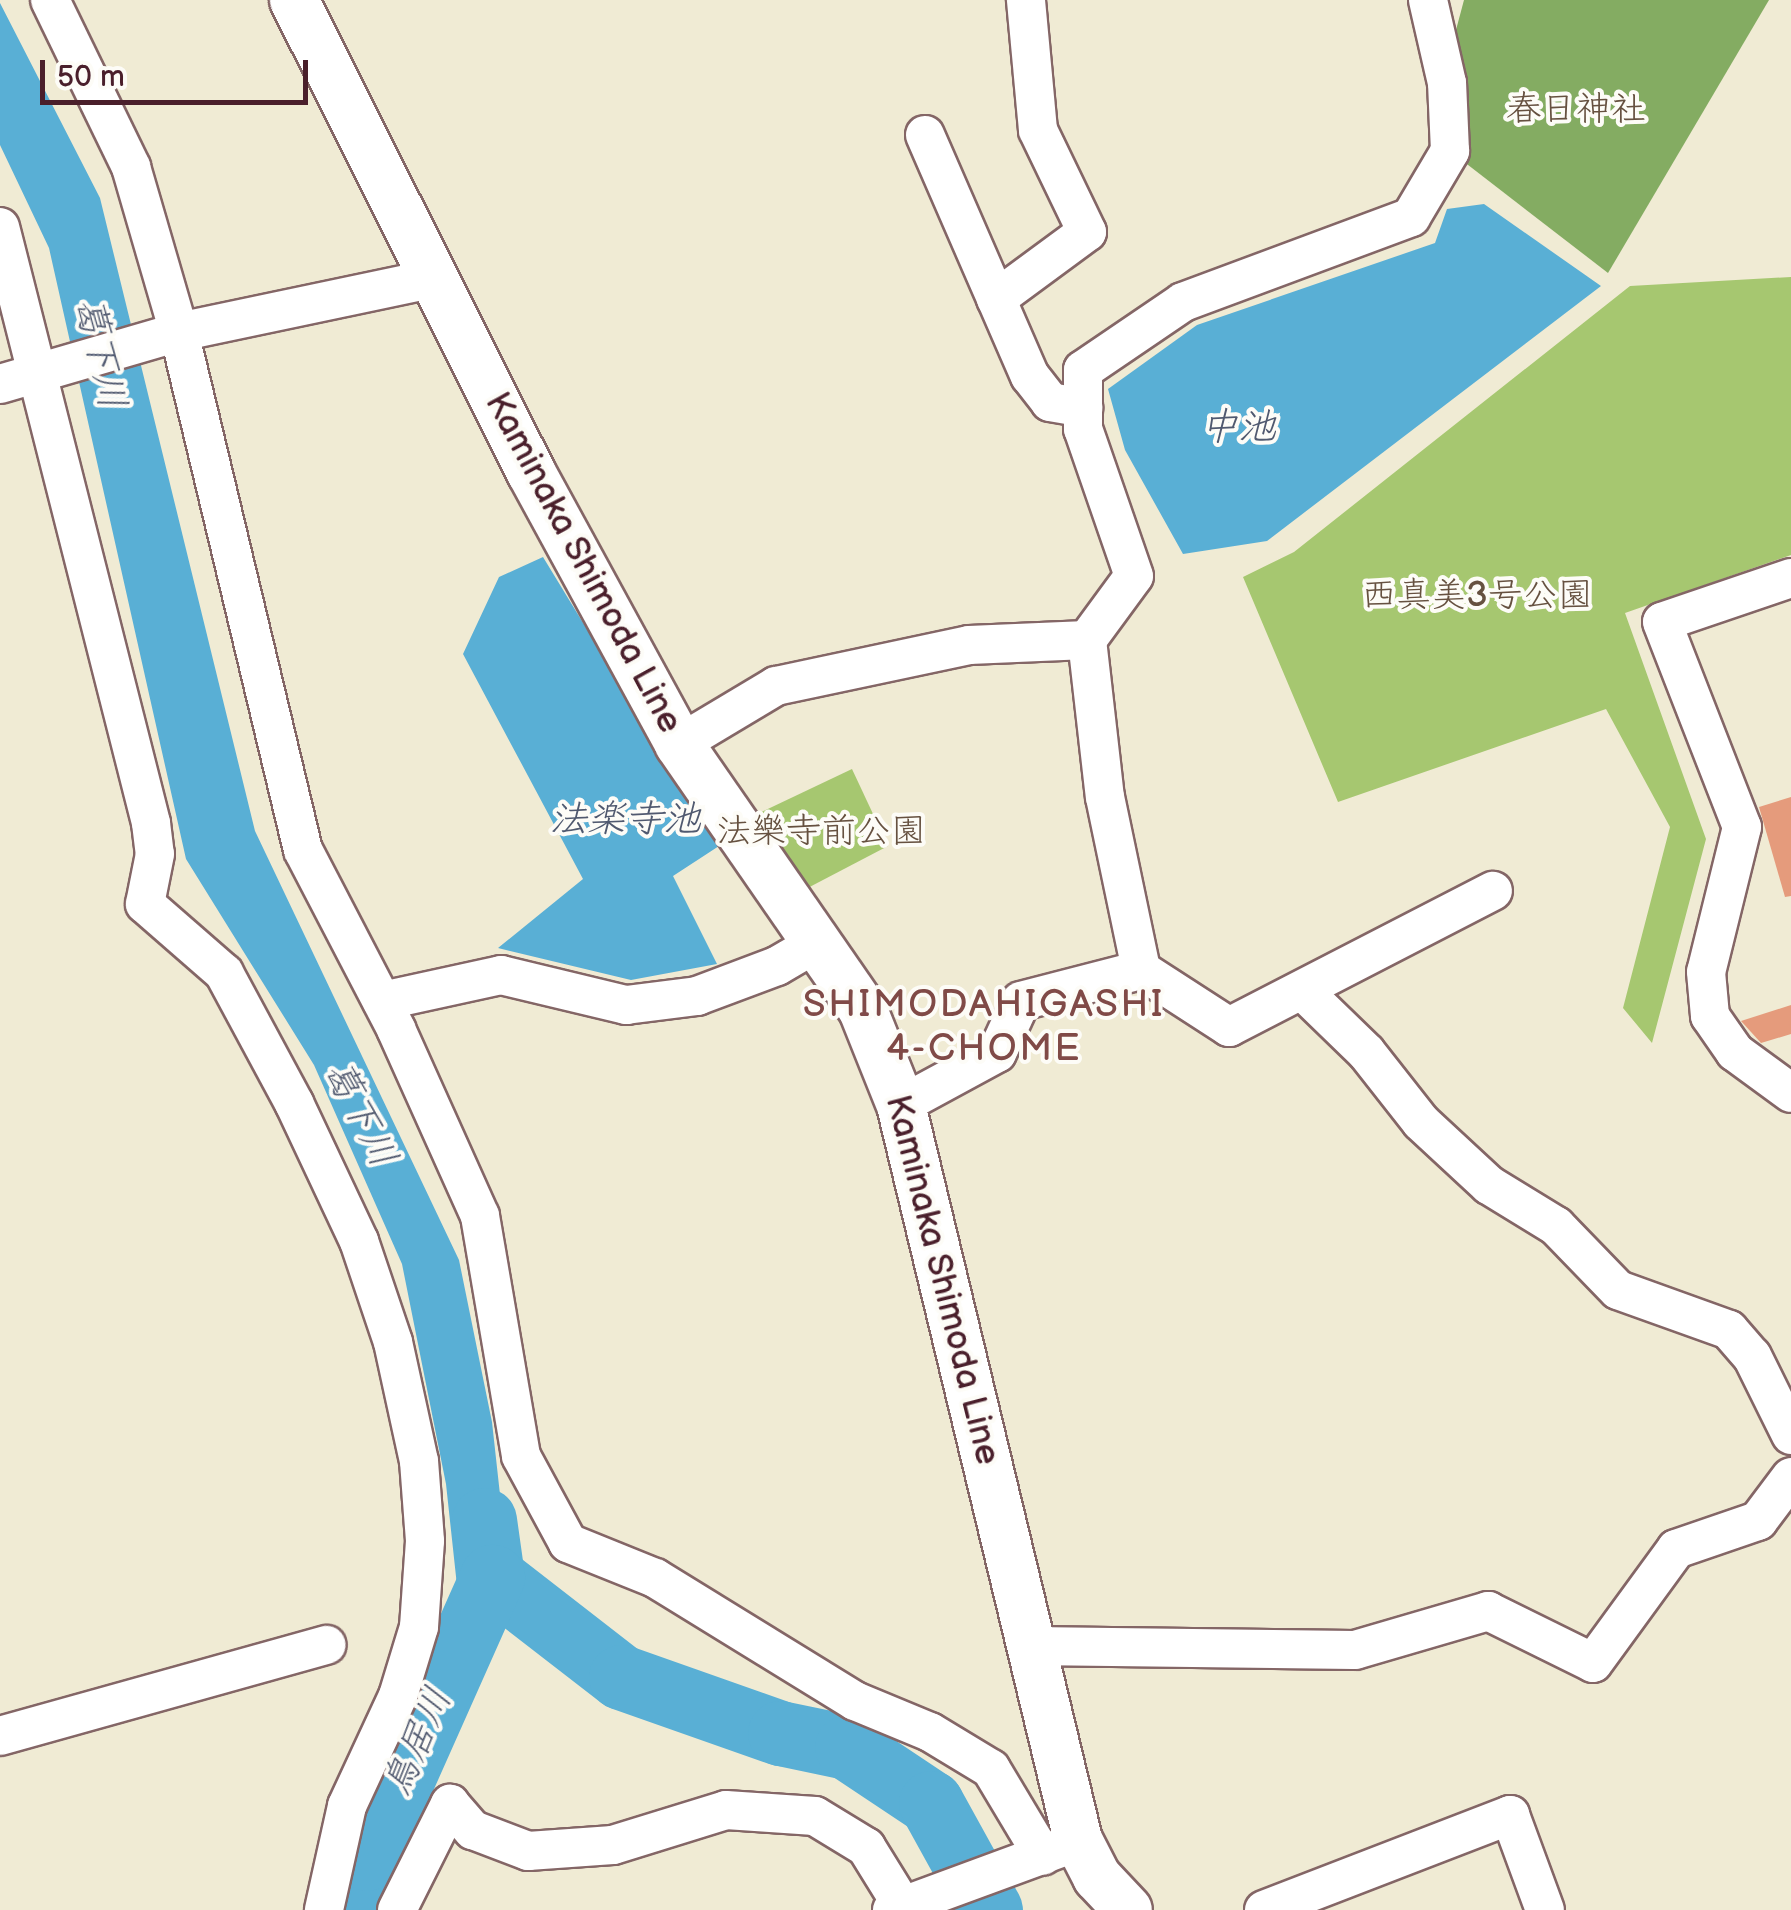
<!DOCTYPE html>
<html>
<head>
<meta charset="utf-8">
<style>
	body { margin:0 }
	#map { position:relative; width:1791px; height:1910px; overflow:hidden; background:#f0ebd4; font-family:"Balsamiq Sans","Klee One",sans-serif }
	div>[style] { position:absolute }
	.green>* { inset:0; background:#a6c770 }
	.forest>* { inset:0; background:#84ac62 }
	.water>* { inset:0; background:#59afd5 }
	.river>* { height:65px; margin:-32.5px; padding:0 32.5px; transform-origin:32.5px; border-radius:32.5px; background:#59afd5 }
	.building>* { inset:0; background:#e59b7c }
	.roads { filter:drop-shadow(2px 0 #846666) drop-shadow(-2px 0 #846666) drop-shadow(0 2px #846666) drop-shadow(0 -2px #846666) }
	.minor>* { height:38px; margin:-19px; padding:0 19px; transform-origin:19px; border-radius:19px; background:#fff }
	.major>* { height:48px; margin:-24px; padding:0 24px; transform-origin:24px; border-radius:24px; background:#fff }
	span { translate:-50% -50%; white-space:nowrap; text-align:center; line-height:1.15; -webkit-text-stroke:8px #fdfcf7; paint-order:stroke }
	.park-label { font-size:35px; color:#665140 }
	.street-label { font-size:35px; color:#4a1f2b }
	.water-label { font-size:38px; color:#50596f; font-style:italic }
	.neighbourhood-label { font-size:38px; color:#804a47; letter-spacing:2.5px }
	.scale { position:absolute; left:40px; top:60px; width:268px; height:45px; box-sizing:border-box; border:5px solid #4a1f2b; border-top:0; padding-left:12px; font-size:30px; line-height:35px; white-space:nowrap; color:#4a1f2b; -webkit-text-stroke:8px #fdfcf7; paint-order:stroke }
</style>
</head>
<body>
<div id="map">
	<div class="green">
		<div style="clip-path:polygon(1791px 277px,1791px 555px,1625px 613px,1706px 839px,1652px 1043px,1623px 1008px,1670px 827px,1606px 709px,1338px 802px,1243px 577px,1294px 552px,1630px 286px)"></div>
		<div style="clip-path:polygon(852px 769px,888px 846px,800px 892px,749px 818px)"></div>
	</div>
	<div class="forest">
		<div style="clip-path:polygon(1464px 0,1769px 0,1608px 273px,1450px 151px,1456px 30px)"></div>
	</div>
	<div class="water">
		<div style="clip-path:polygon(0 3px,100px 198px,255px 831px,459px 1260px,492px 1422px,506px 1549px,529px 1585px,494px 1621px,458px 1595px,446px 1484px,402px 1264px,314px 1065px,186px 859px,49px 248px,0 145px)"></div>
		<div style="clip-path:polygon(1484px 204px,1601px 286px,1267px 541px,1183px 554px,1125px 450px,1108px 389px,1197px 325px,1435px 243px,1447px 209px)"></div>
		<div style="clip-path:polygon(543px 557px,719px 846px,673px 876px,717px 964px,631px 980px,498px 948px,583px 879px,463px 654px,499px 577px)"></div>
	</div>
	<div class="river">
		<div style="left:484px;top:1520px;width:58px;rotate:82deg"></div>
		<div style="left:492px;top:1577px;width:163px;rotate:37.8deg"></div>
		<div style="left:621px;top:1677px;width:169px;rotate:19.4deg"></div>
		<div style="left:780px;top:1733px;width:68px;rotate:11.8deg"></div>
		<div style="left:847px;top:1747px;width:101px;rotate:33.7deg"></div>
		<div style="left:931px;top:1803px;width:122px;rotate:61.1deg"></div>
		<div style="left:352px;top:1910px;width:54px;rotate:-73.9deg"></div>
		<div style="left:367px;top:1858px;width:308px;rotate:-66deg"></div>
	</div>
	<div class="building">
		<div style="clip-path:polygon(1791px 797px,1791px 896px,1785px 897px,1759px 807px)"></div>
		<div style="clip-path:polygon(1791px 1005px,1791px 1034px,1761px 1043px,1741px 1021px)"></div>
	</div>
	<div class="roads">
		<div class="minor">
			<div style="left:50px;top:0;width:186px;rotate:64.1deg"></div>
			<div style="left:131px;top:167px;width:172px;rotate:73.8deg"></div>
			<div style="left:179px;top:332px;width:533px;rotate:76.54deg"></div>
			<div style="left:303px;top:850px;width:202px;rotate:62.5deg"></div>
			<div style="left:396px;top:1029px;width:205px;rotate:65.8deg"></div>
			<div style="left:480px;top:1216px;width:243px;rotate:80.3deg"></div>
			<div style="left:521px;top:1456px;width:99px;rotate:61.6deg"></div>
			<div style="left:568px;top:1543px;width:94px;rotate:21.9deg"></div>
			<div style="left:655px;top:1578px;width:235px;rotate:31.6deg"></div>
			<div style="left:855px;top:1701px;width:81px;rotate:22.5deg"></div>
			<div style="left:930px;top:1732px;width:71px;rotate:31.2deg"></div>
			<div style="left:991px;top:1769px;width:101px;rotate:59.1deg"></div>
			<div style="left:925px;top:135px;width:263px;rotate:66.5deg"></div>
			<div style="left:1030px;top:376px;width:33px;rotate:52deg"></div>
			<div style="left:1050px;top:402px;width:34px;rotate:10deg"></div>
			<div style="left:0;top:227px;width:615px;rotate:75.78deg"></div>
			<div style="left:151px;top:823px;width:31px;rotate:83deg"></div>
			<div style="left:155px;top:854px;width:51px;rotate:101.3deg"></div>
			<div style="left:145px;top:904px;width:105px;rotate:41.1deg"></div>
			<div style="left:224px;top:973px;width:148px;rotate:61.7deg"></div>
			<div style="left:294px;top:1103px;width:153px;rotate:64.8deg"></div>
			<div style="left:359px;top:1241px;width:107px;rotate:71.4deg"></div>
			<div style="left:393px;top:1342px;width:122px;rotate:77.7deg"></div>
			<div style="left:419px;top:1461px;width:80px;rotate:85.7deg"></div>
			<div style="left:425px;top:1541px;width:86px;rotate:94deg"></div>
			<div style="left:419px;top:1627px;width:72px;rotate:106.9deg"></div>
			<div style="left:398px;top:1696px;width:121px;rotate:114.9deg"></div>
			<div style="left:347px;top:1806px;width:107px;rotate:102.5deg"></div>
			<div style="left:996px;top:299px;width:113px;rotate:-36.4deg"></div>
			<div style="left:1087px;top:232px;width:113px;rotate:-115.7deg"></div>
			<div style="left:1038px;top:130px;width:131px;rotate:-95.3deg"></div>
			<div style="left:0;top:384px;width:186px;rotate:-16.2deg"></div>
			<div style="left:179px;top:332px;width:262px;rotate:-11.9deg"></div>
			<div style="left:1791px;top:578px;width:136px;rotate:161.2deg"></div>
			<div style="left:1662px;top:622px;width:220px;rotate:68.7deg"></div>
			<div style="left:1742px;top:827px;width:149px;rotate:103.9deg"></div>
			<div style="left:1706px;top:972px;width:44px;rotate:84.8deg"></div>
			<div style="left:1710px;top:1016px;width:44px;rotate:55.2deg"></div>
			<div style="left:1735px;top:1052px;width:69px;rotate:36.2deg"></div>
			<div style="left:1087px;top:640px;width:158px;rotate:83.5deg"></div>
			<div style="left:1105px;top:797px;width:177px;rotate:78.2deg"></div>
			<div style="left:1141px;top:970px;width:105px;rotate:32.9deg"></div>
			<div style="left:1229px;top:1027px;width:297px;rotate:-27.3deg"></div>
			<div style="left:679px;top:744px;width:113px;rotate:-30.9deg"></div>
			<div style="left:776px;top:686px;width:197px;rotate:-12deg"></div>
			<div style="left:969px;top:645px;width:118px;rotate:-2.4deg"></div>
			<div style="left:1087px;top:640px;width:79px;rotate:-53.7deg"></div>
			<div style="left:1134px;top:576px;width:156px;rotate:-109.1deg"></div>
			<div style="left:1083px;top:429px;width:59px;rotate:-90deg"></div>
			<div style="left:1083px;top:370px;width:121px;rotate:-34.2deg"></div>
			<div style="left:1183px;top:302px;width:243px;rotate:-20.4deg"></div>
			<div style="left:1411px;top:217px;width:77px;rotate:-59.4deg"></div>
			<div style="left:1450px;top:151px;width:68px;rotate:-92.5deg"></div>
			<div style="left:1447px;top:83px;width:85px;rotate:-102.9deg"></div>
			<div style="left:1303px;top:991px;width:88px;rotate:44.1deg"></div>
			<div style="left:1366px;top:1052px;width:89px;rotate:51.8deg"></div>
			<div style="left:1421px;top:1122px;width:93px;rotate:42.8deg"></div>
			<div style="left:1489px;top:1185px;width:79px;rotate:31.5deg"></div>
			<div style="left:1556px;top:1226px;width:89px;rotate:45.9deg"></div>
			<div style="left:1618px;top:1290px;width:118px;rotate:19.8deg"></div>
			<div style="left:1729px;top:1330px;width:35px;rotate:49deg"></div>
			<div style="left:1752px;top:1356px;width:88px;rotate:63.7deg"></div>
			<div style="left:382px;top:1001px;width:122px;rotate:-12.3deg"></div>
			<div style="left:501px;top:975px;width:129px;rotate:13.5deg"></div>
			<div style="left:626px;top:1005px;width:72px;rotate:-7.2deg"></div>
			<div style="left:697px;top:996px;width:85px;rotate:-20.6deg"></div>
			<div style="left:777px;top:966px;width:42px;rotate:-30.3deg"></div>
			<div style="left:901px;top:1105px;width:109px;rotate:-28.4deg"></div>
			<div style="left:997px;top:1053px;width:57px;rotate:-65.2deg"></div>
			<div style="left:1021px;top:1001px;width:124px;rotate:-14.5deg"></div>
			<div style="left:1030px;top:1646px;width:325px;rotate:0.7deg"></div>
			<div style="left:1355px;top:1650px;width:139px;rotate:-16.3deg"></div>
			<div style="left:1488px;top:1611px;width:117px;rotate:26.3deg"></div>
			<div style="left:1593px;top:1663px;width:141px;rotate:-53.9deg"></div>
			<div style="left:1676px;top:1549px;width:87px;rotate:-18.9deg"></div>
			<div style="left:1758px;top:1521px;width:55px;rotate:-53.1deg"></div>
			<div style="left:0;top:1736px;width:339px;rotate:-15.6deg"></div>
			<div style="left:397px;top:1910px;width:119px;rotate:-63.4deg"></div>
			<div style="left:450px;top:1804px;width:35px;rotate:49deg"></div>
			<div style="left:473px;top:1830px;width:59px;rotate:20.9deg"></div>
			<div style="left:528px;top:1851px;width:85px;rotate:-4deg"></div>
			<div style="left:613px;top:1845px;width:118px;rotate:-17.2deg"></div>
			<div style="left:726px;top:1810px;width:89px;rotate:3.9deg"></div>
			<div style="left:815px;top:1816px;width:60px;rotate:31.3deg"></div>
			<div style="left:866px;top:1847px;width:74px;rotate:58.2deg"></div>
			<div style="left:892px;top:1910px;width:182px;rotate:-20.2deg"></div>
			<div style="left:1264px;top:1910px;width:264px;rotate:-21.1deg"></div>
			<div style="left:1510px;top:1815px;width:101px;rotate:69.8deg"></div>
		</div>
		<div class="major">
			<div style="left:294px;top:0;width:528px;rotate:63.34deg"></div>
			<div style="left:531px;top:472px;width:310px;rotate:61.4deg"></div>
			<div style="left:679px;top:744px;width:323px;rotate:55.3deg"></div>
			<div style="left:863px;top:1010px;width:102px;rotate:68.2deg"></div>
			<div style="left:901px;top:1105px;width:756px;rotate:76.46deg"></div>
			<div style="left:1078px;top:1840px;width:42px;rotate:62.8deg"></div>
			<div style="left:1097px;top:1877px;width:45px;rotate:46.8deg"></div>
		</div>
	</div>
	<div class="park-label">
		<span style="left:1576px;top:110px">春日神社</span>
		<span style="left:1477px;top:596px">西真美3号公園</span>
		<span style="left:821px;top:832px">法樂寺前公園</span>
	</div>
	<div class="street-label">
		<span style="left:583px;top:563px;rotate:62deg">Kaminaka Shimoda Line</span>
		<span style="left:942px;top:1280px;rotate:76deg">Kaminaka Shimoda Line</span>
	</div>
	<div class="water-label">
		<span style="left:100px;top:353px;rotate:77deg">葛下川</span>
		<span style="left:1238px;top:428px">中池</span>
		<span style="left:625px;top:820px">法楽寺池</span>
		<span style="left:360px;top:1114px;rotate:63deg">葛下川</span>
		<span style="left:418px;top:1742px;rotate:-66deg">鳥居川</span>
	</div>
	<div class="neighbourhood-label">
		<span style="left:984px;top:1027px">SHIMODAHIGASHI<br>4-CHOME</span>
	</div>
	<div class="scale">50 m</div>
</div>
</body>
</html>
